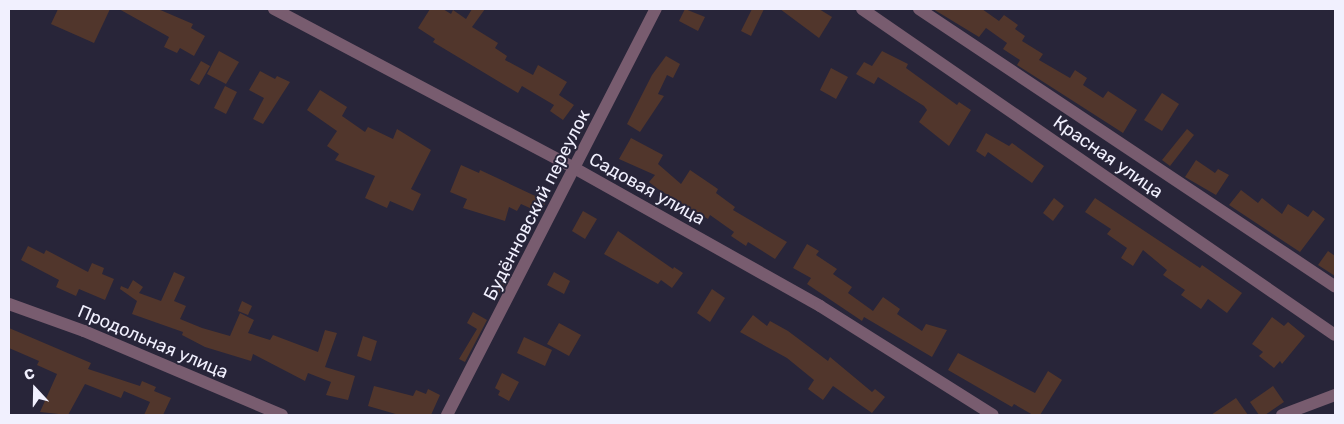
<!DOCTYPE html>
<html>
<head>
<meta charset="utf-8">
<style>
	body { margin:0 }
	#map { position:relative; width:1344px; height:424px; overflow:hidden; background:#282539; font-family:Rubik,sans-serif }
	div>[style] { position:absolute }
	.building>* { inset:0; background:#51362c }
	.minor>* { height:12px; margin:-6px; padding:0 6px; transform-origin:6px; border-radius:6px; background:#785c6f }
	span { translate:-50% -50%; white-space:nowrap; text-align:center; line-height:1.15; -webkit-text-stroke:4px #282539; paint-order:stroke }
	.street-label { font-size:18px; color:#f1f0fe }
	.frame { position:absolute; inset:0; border:10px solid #f1f0fe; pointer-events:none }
	.north { position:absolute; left:10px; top:364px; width:50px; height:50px; -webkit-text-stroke:4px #282539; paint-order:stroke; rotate:339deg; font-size:14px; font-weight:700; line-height:20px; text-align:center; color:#f1f0fe }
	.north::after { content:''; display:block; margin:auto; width:18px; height:22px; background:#f1f0fe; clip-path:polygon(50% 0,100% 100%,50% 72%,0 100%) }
</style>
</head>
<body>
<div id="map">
	<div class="building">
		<div style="clip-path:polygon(58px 9px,110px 9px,94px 43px,51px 24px)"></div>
		<div style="clip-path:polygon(119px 9px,158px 9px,193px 24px,191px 28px,205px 36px,194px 56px,180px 48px,177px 53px,164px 47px,169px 37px)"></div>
		<div style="clip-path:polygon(430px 9px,443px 9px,451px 14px,453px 10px,466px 19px,472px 9px,485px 9px,472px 27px,498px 43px,495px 48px,507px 56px,505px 60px,533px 75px,538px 65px,567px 82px,559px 95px,574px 105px,563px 120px,550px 111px,554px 105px,522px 86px,518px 93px,433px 42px,435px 39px,418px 28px)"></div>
		<div style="clip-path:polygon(685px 9px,705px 17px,698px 31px,679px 21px)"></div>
		<div style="clip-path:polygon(752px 9px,764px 9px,751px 36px,741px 31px)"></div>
		<div style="clip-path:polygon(780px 9px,819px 9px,832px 17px,819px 38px)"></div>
		<div style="clip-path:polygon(933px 9px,982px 9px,999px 21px,1004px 15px,1018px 25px,1015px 29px,1025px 36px,1022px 41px,1043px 54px,1039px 60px,1070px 78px,1075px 70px,1087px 78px,1083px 85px,1103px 98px,1108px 91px,1137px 110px,1123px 133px,1017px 65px,1020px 60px,1003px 49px,1007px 43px,986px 28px,979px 37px)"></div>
		<div style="clip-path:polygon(219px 51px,239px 62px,226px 84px,207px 74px)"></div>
		<div style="clip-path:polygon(882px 51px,908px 64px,906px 68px,957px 105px,959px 102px,971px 110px,949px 146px,919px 122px,927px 110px,924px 106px,878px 77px,874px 84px,856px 74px,864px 62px,872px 66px)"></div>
		<div style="clip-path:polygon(666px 56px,680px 64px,673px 78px,667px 75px,658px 94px,664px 96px,640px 132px,627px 124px,652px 75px)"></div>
		<div style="clip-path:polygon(201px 61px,210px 66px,199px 85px,190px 80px)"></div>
		<div style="clip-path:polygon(831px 68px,848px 77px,836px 99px,820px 90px)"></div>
		<div style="clip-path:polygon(260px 71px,275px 79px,277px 76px,290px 82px,263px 124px,253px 119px,264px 98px,249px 90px)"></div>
		<div style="clip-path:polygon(225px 86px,237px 92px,226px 114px,214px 108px)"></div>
		<div style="clip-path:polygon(320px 90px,347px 107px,342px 116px,365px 132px,368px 127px,393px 139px,397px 129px,431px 150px,411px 189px,421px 194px,413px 211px,390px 201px,387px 208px,365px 198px,375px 176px,335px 160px,339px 154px,327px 146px,337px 131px,307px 110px)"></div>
		<div style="clip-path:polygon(1162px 93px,1179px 104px,1162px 131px,1144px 120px)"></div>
		<div style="clip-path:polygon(1187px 129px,1194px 135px,1170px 166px,1162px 160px)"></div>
		<div style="clip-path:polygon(986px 133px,1009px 146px,1012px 143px,1044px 166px,1032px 183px,988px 152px,985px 157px,976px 151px)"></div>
		<div style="clip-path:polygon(631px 138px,663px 155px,658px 164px,681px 184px,690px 170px,718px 189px,716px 193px,735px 207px,733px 210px,787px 242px,775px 259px,748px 242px,746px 246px,731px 236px,734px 232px,710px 215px,708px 219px,658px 189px,649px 182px,655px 175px,619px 159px)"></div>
		<div style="clip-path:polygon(1196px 160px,1215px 173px,1218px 169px,1229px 175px,1216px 195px,1185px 177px)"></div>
		<div style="clip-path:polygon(461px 165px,479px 173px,480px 170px,546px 201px,541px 213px,521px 204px,517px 211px,509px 207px,505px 221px,463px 208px,467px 199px,450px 192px)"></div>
		<div style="clip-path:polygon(1241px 190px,1258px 203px,1262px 198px,1282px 214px,1288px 204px,1308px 217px,1313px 210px,1325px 219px,1300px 252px,1229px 205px)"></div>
		<div style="clip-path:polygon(1054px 198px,1064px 206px,1053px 221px,1043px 213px)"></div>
		<div style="clip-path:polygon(1095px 198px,1200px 268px,1202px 265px,1242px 293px,1227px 313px,1208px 299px,1201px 309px,1181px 295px,1185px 290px,1163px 275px,1167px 270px,1143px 250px,1133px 266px,1121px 258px,1127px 248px,1107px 234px,1111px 229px,1085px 212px)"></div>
		<div style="clip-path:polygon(583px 211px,597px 219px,585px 239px,572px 231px)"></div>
		<div style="clip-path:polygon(618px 231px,673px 269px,674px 267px,683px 273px,672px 288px,661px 280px,658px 284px,604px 254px)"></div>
		<div style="clip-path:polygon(807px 244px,819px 251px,816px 255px,837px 269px,833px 274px,852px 287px,848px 293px,873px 311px,883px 297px,900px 309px,897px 314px,922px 331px,926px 324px,947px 330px,932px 357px,864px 317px,862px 321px,807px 284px,811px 278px,793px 268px)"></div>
		<div style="clip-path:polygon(28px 246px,44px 254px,46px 250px,88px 272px,92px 263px,104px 268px,102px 274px,114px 279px,105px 300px,79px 289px,76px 296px,56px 287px,59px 280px,21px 260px)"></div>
		<div style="clip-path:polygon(1328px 251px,1335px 256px,1335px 276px,1318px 265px)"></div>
		<div style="clip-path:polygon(174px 272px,185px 277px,174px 301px,186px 306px,180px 319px,202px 328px,230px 336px,240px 313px,254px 320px,248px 333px,270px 340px,273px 335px,318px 352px,325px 330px,337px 333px,325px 367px,355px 376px,348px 400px,326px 395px,331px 382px,308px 373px,305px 381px,253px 354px,251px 361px,205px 347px,182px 335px,183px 332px,132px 314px,137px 301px,120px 289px,121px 286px,128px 289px,133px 280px,143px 287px,139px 293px,161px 301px)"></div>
		<div style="clip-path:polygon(554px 272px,570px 281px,564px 294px,547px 285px)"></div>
		<div style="clip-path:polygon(501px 276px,508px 279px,500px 293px,494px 290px)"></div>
		<div style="clip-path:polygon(712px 289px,725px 298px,710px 322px,697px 313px)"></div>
		<div style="clip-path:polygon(242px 301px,252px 306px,248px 315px,238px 311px)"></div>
		<div style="clip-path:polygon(473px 312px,487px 320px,465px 362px,459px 359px,477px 329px,467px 323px)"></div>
		<div style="clip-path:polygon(753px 315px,767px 326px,770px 321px,788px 331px,828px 361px,830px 357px,872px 392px,875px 389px,885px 397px,872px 413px,833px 386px,823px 400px,808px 389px,814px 380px,787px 358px,740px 332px)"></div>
		<div style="clip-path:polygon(1272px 317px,1284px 326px,1288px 322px,1305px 336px,1282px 364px,1280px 361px,1274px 368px,1259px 356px,1263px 352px,1252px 344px)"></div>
		<div style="clip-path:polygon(559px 323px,581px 335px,569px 356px,547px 344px)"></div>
		<div style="clip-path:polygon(9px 328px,91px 363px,88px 369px,140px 386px,142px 381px,156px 387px,154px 391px,171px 398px,163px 415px,144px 415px,150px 402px,124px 391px,121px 398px,85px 384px,68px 415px,40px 412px,57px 374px,37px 365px,39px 361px,9px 348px)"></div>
		<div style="clip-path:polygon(363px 336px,377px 341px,371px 361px,357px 356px)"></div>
		<div style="clip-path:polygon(524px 337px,552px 350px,545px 366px,517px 353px)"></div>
		<div style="clip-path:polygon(958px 353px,1035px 393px,1048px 371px,1062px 380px,1040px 415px,1033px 415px,1014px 404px,1012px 407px,948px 370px)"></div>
		<div style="clip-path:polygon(502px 373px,519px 382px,509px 401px,498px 395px,500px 391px,495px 388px)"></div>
		<div style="clip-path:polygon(374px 386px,413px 396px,416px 390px,426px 394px,428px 389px,440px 395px,431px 415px,399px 415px,368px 406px)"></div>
		<div style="clip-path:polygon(1273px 386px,1284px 402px,1265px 415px,1259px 415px,1250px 402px)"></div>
		<div style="clip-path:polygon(1236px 398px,1248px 415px,1211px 415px)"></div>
	</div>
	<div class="minor">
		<div style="left:274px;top:9px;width:342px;rotate:27.9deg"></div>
		<div style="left:576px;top:169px;width:280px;rotate:29.3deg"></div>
		<div style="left:820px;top:306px;width:204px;rotate:32.2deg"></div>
		<div style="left:862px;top:9px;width:574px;rotate:34.58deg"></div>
		<div style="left:919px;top:9px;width:500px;rotate:33.7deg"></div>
		<div style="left:9px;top:304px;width:80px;rotate:19.8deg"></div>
		<div style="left:84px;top:331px;width:215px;rotate:23deg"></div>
		<div style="left:447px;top:415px;width:457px;rotate:-62.8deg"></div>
		<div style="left:1282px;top:415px;width:57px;rotate:-20.7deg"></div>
	</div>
	<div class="street-label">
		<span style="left:1108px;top:157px;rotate:35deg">Красная улица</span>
		<span style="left:647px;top:189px;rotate:29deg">Садовая улица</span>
		<span style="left:537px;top:205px;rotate:-63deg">Будённовский переулок</span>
		<span style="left:153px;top:342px;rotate:23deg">Продольная улица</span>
	</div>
	<div class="frame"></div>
	<div class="north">С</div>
</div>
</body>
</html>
